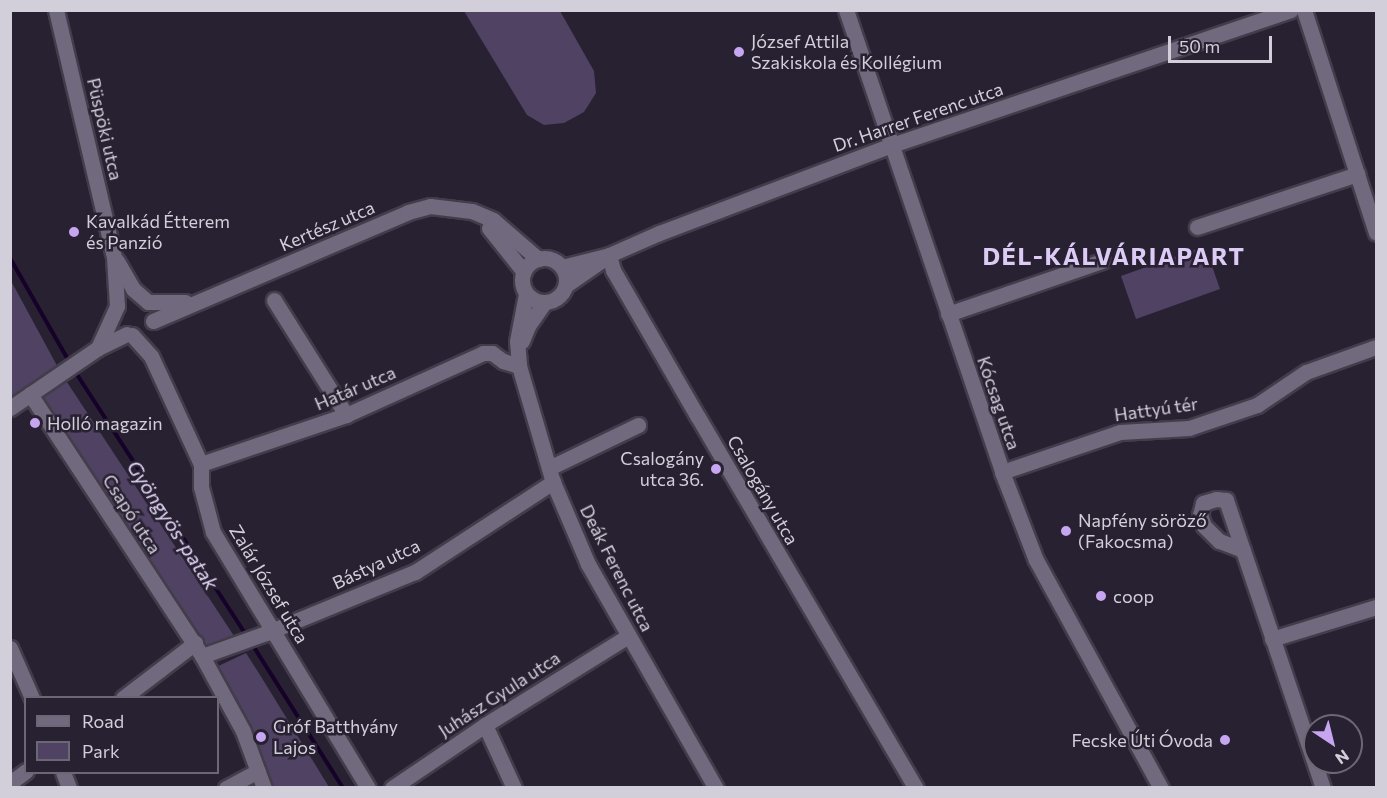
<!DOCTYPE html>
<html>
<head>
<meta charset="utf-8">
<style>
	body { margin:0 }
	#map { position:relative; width:1387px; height:798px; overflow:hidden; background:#282132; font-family:Commissioner,sans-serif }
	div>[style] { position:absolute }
	.green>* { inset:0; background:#504263 }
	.stream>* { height:4px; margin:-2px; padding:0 2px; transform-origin:2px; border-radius:2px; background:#160129 }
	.roads { filter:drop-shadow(2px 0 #433d4b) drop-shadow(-2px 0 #433d4b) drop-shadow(0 2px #433d4b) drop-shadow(0 -2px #433d4b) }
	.minor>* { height:15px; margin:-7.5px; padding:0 7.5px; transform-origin:7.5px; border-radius:7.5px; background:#71697d }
	.minor>.ring { margin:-7.5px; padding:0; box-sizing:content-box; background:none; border:15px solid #71697d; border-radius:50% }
	.dots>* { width:16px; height:16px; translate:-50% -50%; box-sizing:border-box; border:3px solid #282132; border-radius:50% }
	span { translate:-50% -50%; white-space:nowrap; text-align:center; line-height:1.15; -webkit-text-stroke:5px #282132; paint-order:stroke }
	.poi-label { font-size:18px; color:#d3cfda }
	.left { translate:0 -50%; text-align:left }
	.right { translate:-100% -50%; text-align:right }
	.street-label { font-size:18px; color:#d3cfda }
	.water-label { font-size:20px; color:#e3d7f6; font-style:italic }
	.district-label { font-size:24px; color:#dccbf5; font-weight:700; letter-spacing:1.5px }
	.frame { position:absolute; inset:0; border:12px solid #d3cfda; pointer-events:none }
	.legend { position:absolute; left:24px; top:696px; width:195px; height:78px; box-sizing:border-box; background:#282132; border:2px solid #6c6775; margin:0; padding:8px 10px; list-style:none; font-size:18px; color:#d3cfda }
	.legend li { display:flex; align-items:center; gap:12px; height:30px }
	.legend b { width:30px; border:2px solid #6c6775 }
	.north { position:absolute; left:1303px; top:714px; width:60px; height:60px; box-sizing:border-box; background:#282132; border:2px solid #6c6775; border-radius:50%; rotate:145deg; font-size:16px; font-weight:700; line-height:24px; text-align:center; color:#d3cfda }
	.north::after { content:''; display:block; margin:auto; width:21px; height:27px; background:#c6a6f0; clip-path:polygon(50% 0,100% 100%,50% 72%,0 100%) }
	.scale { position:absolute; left:1168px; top:36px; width:104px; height:27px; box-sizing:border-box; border:3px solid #d3cfda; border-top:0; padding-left:8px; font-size:18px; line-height:21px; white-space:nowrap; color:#d3cfda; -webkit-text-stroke:4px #282132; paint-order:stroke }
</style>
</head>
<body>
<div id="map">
	<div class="green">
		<div style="clip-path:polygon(464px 11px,560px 11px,594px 71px,596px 93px,584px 112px,564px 123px,544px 125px,527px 115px)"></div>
		<div style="clip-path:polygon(1205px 246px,1220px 289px,1136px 319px,1121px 276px)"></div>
		<div style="clip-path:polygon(10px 279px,61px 373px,238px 642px,198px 650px,30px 395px,11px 408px)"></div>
		<div style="clip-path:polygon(246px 653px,260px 675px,329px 787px,264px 787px,210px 670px)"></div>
	</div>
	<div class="stream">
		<div style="left:10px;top:258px;width:121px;rotate:60.3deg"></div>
		<div style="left:74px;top:370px;width:316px;rotate:57deg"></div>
		<div style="left:252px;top:644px;width:170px;rotate:57.7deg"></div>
	</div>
	<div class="roads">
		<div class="minor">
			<div style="left:56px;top:10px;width:254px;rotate:76.8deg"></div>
			<div style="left:114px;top:257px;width:49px;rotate:86.5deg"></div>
			<div style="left:117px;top:306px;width:46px;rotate:114.3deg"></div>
			<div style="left:846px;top:10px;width:488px;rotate:71.3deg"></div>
			<div style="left:1002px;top:472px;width:94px;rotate:68.9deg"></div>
			<div style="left:1036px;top:560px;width:260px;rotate:61.3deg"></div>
			<div style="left:1304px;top:10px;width:234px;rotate:72.1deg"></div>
			<div style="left:1197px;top:227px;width:169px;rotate:-18.3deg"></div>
			<div style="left:489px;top:228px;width:56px;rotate:51.5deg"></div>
			<div style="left:609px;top:255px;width:16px;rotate:75deg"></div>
			<div style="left:613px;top:270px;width:170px;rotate:60deg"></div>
			<div style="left:698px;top:417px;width:430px;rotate:59.6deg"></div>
			<div class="ring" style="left:522px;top:258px;width:29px;height:29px"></div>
			<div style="left:117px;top:261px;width:32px;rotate:60deg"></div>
			<div style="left:133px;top:289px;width:20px;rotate:41deg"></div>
			<div style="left:148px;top:302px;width:37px"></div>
			<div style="left:562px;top:267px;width:49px;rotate:-14.3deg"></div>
			<div style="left:609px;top:255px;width:55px;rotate:-23.7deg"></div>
			<div style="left:659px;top:233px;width:249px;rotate:-20.7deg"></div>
			<div style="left:892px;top:145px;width:421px;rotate:-18.7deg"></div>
			<div style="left:566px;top:285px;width:47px;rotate:-34.7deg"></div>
			<div style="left:526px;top:294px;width:48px;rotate:100.8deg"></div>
			<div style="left:517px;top:341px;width:25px;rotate:85deg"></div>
			<div style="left:519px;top:366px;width:121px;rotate:73.7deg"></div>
			<div style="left:553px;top:482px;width:89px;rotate:66.9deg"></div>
			<div style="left:588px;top:564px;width:258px;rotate:60.3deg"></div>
			<div style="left:274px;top:300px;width:136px;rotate:57.9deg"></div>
			<div style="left:948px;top:314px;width:163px;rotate:-19deg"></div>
			<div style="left:153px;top:321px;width:277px;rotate:-23.1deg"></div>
			<div style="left:408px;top:212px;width:23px;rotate:-15deg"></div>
			<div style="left:430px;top:206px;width:42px;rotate:6.8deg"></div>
			<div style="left:472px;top:211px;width:23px;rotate:23deg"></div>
			<div style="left:493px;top:220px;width:60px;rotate:40.9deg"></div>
			<div style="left:132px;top:335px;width:28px;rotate:48deg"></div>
			<div style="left:151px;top:356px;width:119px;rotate:65.2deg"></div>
			<div style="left:201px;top:464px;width:23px;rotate:90deg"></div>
			<div style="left:201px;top:487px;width:47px;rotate:75.1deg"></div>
			<div style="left:213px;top:532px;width:299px;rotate:58.8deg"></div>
			<div style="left:522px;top:341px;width:16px;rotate:-68deg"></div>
			<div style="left:528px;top:326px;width:28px;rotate:-55deg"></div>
			<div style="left:30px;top:394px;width:313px;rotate:56.7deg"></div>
			<div style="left:202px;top:656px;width:85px;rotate:61.3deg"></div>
			<div style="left:243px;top:731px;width:61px;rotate:69.8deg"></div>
			<div style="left:10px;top:408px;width:107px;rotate:-34.3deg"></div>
			<div style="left:98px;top:348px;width:32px;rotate:-26deg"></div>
			<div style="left:201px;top:464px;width:153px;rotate:-18.7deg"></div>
			<div style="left:346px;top:415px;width:150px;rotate:-24.3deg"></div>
			<div style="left:483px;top:353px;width:9px"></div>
			<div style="left:492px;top:353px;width:14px;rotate:36deg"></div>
			<div style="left:503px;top:361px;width:17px;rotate:17deg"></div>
			<div style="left:549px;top:468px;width:99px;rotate:-25.8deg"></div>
			<div style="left:1002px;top:472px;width:125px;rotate:-18.7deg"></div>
			<div style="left:1120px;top:432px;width:69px;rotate:-3.3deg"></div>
			<div style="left:1189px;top:428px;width:72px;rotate:-18.7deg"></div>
			<div style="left:1257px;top:405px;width:59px;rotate:-34deg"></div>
			<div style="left:1306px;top:372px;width:74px;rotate:-19.7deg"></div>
			<div style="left:1243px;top:550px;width:26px;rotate:-159deg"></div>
			<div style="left:1219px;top:541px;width:21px;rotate:-135deg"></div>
			<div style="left:1204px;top:526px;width:12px;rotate:-110deg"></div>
			<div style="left:1200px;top:515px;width:12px;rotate:-76deg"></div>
			<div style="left:1203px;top:503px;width:14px;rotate:-17deg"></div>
			<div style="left:1216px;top:499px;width:10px;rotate:6deg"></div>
			<div style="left:1226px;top:500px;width:304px;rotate:71.4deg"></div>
			<div style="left:1272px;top:639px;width:109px;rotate:-17.1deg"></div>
			<div style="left:10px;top:648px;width:55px;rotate:66.3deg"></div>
			<div style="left:202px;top:656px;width:68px;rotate:-19.8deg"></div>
			<div style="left:266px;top:633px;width:161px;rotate:-22.3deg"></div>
			<div style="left:415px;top:572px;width:165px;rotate:-33.1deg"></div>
			<div style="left:123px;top:698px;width:91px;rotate:-37.4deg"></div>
			<div style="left:485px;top:725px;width:69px;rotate:65.3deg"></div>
			<div style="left:63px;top:772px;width:17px;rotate:69deg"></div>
			<div style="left:10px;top:783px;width:20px;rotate:-37deg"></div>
			<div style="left:226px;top:788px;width:36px;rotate:-28deg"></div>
			<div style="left:392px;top:788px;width:112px;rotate:-34.1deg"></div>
			<div style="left:485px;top:725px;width:168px;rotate:-31.9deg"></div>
		</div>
	</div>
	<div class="dots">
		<div style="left:739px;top:52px;background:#c6a6f0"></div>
		<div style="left:74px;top:232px;background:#c6a6f0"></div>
		<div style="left:35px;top:423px;background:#c6a6f0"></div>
		<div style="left:716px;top:469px;background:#c6a6f0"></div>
		<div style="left:1066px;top:531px;background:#c6a6f0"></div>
		<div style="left:1101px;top:596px;background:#c6a6f0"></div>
		<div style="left:261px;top:737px;background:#c6a6f0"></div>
		<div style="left:1225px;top:740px;background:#c6a6f0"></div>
	</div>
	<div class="poi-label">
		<span class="left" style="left:751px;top:52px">József Attila<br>Szakiskola és Kollégium</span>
		<span class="left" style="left:86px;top:232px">Kavalkád Étterem<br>és Panzió</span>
		<span class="left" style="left:47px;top:423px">Holló magazin</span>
		<span class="right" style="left:704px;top:469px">Csalogány<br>utca 36.</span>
		<span class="left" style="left:1078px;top:531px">Napfény söröző<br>(Fakocsma)</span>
		<span class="left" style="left:1113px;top:596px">coop</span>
		<span class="left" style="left:273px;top:737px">Gróf Batthyány<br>Lajos</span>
		<span class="right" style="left:1213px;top:740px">Fecske Úti Óvoda</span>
	</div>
	<div class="street-label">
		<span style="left:918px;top:117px;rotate:-19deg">Dr. Harrer Ferenc utca</span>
		<span style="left:105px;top:129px;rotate:77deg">Püspöki utca</span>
		<span style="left:327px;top:226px;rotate:-23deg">Kertész utca</span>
		<span style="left:355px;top:388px;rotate:-23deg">Határ utca</span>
		<span style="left:999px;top:403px;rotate:71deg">Kócsag utca</span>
		<span style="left:1156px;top:409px;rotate:-8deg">Hattyú tér</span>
		<span style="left:763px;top:490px;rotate:60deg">Csalogány utca</span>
		<span style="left:132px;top:514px;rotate:57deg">Csapó utca</span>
		<span style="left:376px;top:564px;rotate:-25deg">Bástya utca</span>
		<span style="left:617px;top:568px;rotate:63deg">Deák Ferenc utca</span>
		<span style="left:269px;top:584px;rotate:59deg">Zalár József utca</span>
		<span style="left:499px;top:694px;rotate:-33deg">Juhász Gyula utca</span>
	</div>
	<div class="water-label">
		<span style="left:173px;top:525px;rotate:57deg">Gyöngyös-patak</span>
	</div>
	<div class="district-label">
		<span style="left:1114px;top:256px">DÉL-KÁLVÁRIAPART</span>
	</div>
	<div class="frame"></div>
	<ul class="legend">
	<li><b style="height:8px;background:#71697d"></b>Road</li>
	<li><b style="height:16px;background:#504263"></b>Park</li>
	</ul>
	<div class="north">N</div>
	<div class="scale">50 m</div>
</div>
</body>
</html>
